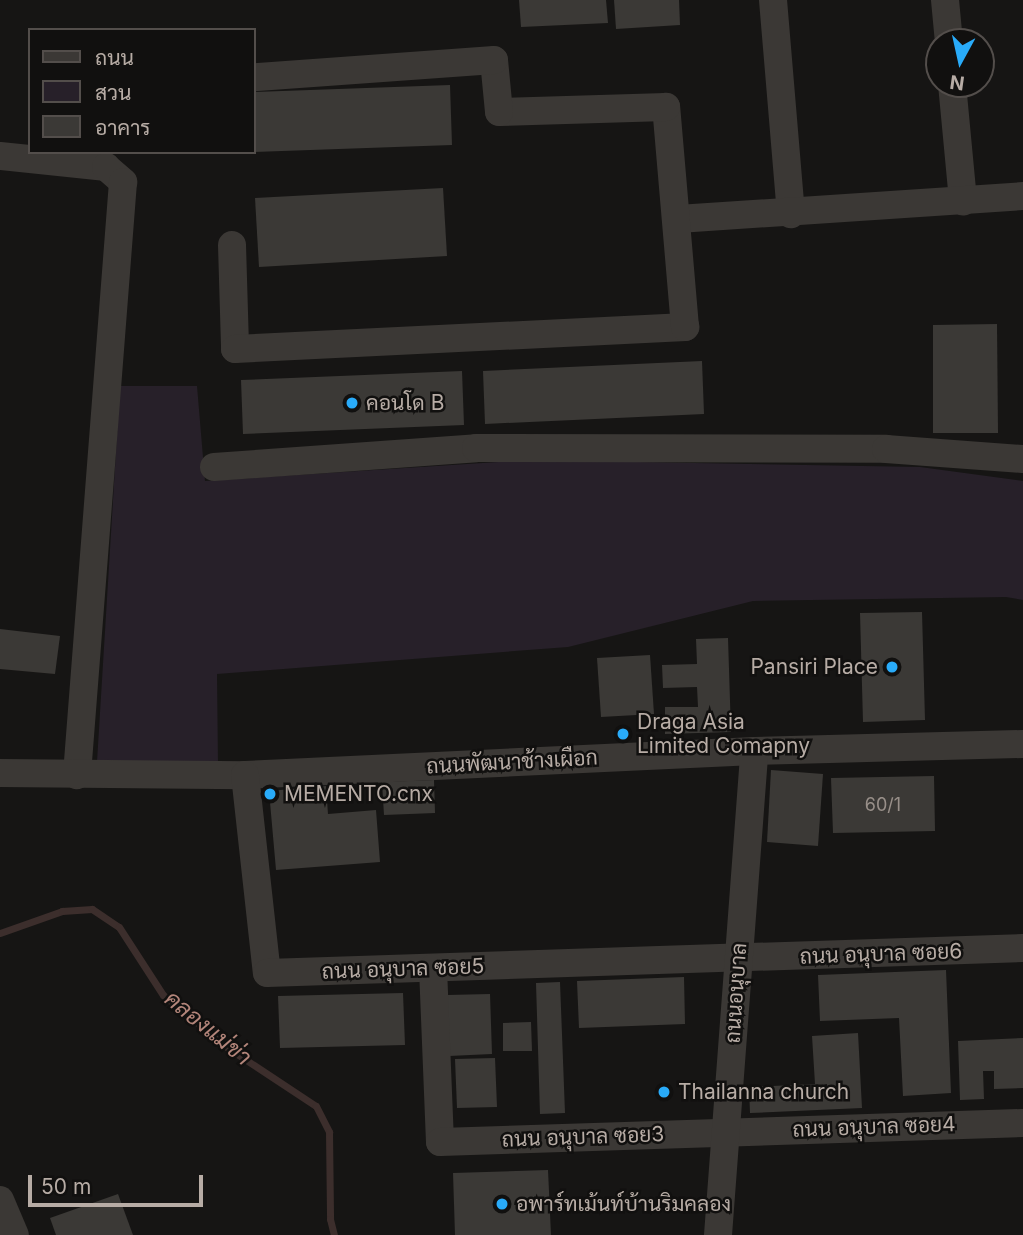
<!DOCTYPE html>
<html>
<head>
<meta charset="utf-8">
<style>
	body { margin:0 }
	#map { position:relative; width:1023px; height:1235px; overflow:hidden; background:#161514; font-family:Inter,Sarabun,sans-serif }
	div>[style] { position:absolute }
	.green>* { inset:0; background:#272029 }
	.stream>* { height:7px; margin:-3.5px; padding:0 3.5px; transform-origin:3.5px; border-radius:3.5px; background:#3c2e2c }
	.building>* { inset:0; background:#3b3936 }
	.minor>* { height:28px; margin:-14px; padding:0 14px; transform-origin:14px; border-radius:14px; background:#3b3835 }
	.dots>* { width:19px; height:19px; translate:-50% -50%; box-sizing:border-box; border:4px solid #11100f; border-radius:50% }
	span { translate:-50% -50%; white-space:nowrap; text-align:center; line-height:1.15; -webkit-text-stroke:5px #11100f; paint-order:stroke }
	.number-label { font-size:18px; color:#988f89 }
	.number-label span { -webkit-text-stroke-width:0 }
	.poi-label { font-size:21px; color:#b7aca5 }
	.left { translate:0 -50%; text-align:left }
	.right { translate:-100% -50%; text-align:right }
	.street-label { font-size:21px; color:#b7aca5 }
	.water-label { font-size:23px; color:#b3857a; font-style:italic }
	.legend { position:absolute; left:28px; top:28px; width:228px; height:126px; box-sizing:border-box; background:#11100f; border:2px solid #534e4b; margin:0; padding:9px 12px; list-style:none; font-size:21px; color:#b7aca5 }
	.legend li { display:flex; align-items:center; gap:14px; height:35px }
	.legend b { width:35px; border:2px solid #534e4b }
	.north { position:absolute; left:925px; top:28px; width:70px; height:70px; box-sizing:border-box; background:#11100f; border:2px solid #534e4b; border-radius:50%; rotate:188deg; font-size:19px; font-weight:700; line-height:28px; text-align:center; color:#b7aca5 }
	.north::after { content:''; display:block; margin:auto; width:24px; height:32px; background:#29abf9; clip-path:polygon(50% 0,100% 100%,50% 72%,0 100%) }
	.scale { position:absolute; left:28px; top:1175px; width:175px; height:32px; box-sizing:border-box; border:4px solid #b7aca5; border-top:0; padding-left:9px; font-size:21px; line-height:24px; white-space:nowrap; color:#b7aca5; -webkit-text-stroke:5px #11100f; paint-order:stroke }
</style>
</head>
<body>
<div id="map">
	<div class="green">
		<div style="clip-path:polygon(120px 386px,197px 386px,205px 481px,528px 460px,920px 467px,1023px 481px,1023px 600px,1006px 597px,753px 601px,568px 647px,217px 674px,218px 764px,97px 762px)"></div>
	</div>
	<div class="stream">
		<div style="left:0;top:933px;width:66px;rotate:-19.5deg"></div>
		<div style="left:62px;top:911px;width:30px;rotate:-4deg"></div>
		<div style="left:92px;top:909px;width:32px;rotate:34deg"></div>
		<div style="left:119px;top:927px;width:81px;rotate:57.1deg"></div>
		<div style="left:163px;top:995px;width:84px;rotate:39.2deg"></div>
		<div style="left:228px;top:1048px;width:105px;rotate:33.4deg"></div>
		<div style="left:316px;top:1106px;width:29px;rotate:63deg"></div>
		<div style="left:329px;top:1132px;width:87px;rotate:89.3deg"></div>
		<div style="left:330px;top:1219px;width:16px;rotate:76deg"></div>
	</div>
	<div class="building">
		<div style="clip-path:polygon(519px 0,606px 0,608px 23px,521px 27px)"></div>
		<div style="clip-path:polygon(614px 0,679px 0,680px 25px,616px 29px)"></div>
		<div style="clip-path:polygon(450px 85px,452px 145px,254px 152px,254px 92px)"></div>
		<div style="clip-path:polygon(443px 188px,447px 256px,259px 267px,255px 198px)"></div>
		<div style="clip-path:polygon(997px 324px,998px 433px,933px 433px,933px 325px)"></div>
		<div style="clip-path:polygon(702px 361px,704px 414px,485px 424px,483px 371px)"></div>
		<div style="clip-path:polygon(462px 371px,464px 425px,243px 434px,241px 380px)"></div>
		<div style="clip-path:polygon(922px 612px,925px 720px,863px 722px,860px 613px)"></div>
		<div style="clip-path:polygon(0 629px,60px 636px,55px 674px,0 669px)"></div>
		<div style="clip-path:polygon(728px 638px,731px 732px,665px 734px,665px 707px,698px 707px,697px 687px,663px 688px,662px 665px,697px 664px,696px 639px)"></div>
		<div style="clip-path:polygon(650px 655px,654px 714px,601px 717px,597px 658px)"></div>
		<div style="clip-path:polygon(771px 770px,823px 774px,818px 846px,767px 842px)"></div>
		<div style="clip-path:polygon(934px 776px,935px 831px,833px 833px,831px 778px)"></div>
		<div style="clip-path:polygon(434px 780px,435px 813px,384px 815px,382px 782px)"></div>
		<div style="clip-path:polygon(326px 786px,328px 814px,376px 810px,380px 862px,276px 870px,269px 791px)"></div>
		<div style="clip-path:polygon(946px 970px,951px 1093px,903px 1096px,899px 1018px,820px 1021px,818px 975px)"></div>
		<div style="clip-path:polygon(684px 977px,685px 1024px,579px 1028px,577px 981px)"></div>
		<div style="clip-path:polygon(560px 982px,565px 1113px,540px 1114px,536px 983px)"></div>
		<div style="clip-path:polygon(403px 993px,405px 1045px,280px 1048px,278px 996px)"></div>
		<div style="clip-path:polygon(490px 994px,492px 1054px,449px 1056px,447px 995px)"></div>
		<div style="clip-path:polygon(531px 1022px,532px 1051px,503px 1051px,503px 1023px)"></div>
		<div style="clip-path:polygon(858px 1033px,862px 1108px,750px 1113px,749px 1087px,815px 1084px,812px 1036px)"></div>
		<div style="clip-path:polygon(1023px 1038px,1023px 1088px,994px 1089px,994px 1071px,983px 1071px,984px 1099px,960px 1100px,958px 1041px)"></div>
		<div style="clip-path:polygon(495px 1058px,497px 1107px,457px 1108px,455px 1059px)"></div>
		<div style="clip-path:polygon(548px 1170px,551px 1235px,455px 1235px,453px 1173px)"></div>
		<div style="clip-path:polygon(118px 1194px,133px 1235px,56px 1235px,50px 1218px)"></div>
	</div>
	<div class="minor">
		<div style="left:773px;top:0;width:215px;rotate:85.2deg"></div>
		<div style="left:945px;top:0;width:42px;rotate:84.6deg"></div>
		<div style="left:952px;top:84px;width:118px;rotate:84.6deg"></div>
		<div style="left:0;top:156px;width:107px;rotate:5.9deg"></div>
		<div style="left:106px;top:167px;width:23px;rotate:41deg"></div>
		<div style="left:123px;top:182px;width:595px;rotate:94.44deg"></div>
		<div style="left:678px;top:219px;width:346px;rotate:-3.8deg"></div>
		<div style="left:232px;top:245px;width:104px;rotate:88.3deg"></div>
		<div style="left:235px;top:349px;width:451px;rotate:-2.8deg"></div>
		<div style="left:685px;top:327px;width:221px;rotate:-94.9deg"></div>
		<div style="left:666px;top:107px;width:167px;rotate:178.3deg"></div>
		<div style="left:499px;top:112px;width:52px;rotate:-95.5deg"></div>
		<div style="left:494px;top:60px;width:241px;rotate:175.9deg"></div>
		<div style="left:214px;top:467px;width:263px;rotate:-4.1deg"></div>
		<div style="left:476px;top:448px;width:410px;rotate:0.1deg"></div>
		<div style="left:886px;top:449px;width:137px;rotate:4.2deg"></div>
		<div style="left:0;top:773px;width:245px;rotate:0.5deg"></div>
		<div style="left:245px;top:775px;width:510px;rotate:-2.7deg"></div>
		<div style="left:754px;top:751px;width:269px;rotate:-1.5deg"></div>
		<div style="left:245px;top:775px;width:199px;rotate:83.7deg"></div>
		<div style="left:267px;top:973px;width:756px;rotate:-1.89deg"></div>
		<div style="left:433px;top:968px;width:174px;rotate:87.7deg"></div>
		<div style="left:440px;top:1142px;width:583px;rotate:-1.87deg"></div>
		<div style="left:0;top:1200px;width:38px;rotate:67deg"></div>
		<div style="left:718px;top:1235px;width:485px;rotate:-85.7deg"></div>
	</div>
	<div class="dots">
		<div style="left:352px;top:403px;background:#29abf9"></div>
		<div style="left:892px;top:667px;background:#29abf9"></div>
		<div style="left:623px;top:734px;background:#29abf9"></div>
		<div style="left:270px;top:794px;background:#29abf9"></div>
		<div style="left:664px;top:1092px;background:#29abf9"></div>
		<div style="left:502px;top:1204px;background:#29abf9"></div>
	</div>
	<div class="number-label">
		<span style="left:883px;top:805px">60/1</span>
	</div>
	<div class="poi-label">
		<span class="left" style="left:366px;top:403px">คอนโด B</span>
		<span class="right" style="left:878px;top:667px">Pansiri Place</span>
		<span class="left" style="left:637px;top:734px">Draga Asia<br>Limited Comapny</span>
		<span class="left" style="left:284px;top:794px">MEMENTO.cnx</span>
		<span class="left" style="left:678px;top:1092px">Thailanna church</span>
		<span class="left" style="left:516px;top:1204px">อพาร์ทเม้นท์บ้านริมคลอง</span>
	</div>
	<div class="street-label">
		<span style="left:512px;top:762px;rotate:-3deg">ถนนพัฒนาช้างเผือก</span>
		<span style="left:881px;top:954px;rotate:-2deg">ถนน อนุบาล ซอย6</span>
		<span style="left:403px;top:969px;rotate:-2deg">ถนน อนุบาล ซอย5</span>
		<span style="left:736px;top:993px;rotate:-86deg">ถนนอนุบาล</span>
		<span style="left:874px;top:1127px;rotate:-2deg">ถนน อนุบาล ซอย4</span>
		<span style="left:583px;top:1137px;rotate:-2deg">ถนน อนุบาล ซอย3</span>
	</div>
	<div class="water-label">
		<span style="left:208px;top:1028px;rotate:39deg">คลองแม่ข่า</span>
	</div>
	<ul class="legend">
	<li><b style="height:9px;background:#3b3835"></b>ถนน</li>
	<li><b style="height:19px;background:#272029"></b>สวน</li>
	<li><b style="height:19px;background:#3b3936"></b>อาคาร</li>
	</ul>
	<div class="north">N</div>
	<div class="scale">50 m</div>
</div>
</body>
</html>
